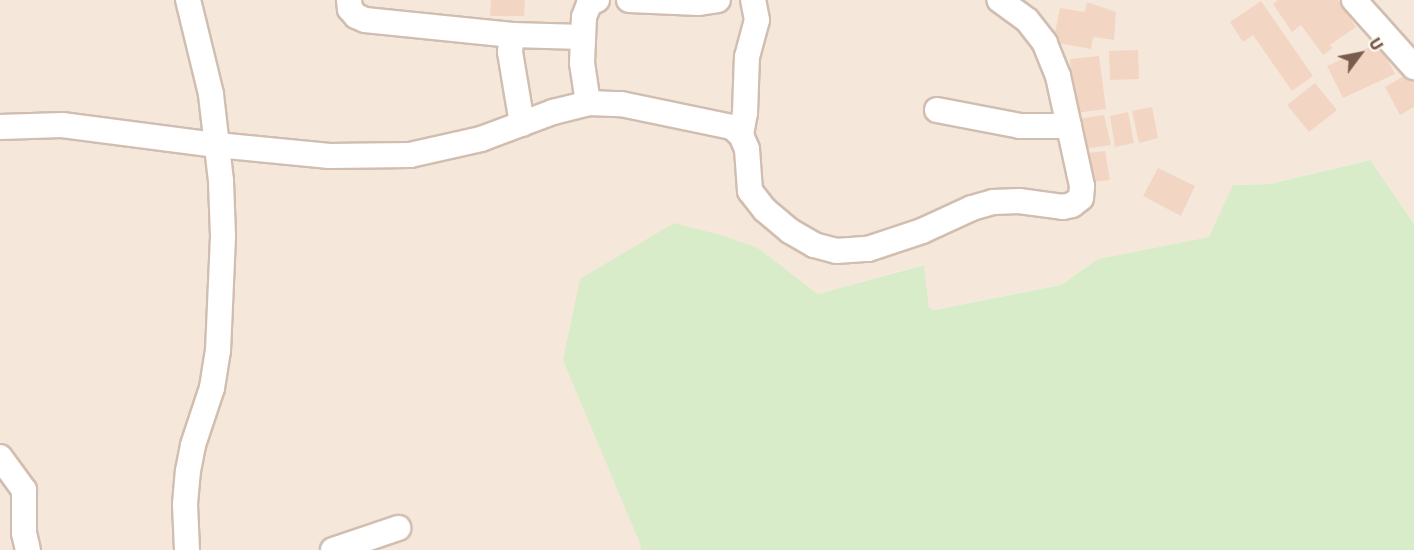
<!DOCTYPE html>
<html>
<head>
<meta charset="utf-8">
<style>
	body { margin:0 }
	#map { position:relative; width:1414px; height:550px; overflow:hidden; background:#fdf6ec; font-family:Jost,sans-serif }
	div>[style] { position:absolute }
	.residential>* { inset:0; background:#f5e8da }
	.green>* { inset:0; background:#d8ecc9 }
	.building>* { inset:0; background:#f3d5c3 }
	.roads { filter:drop-shadow(2px 0 #d1beb0) drop-shadow(-2px 0 #d1beb0) drop-shadow(0 2px #d1beb0) drop-shadow(0 -2px #d1beb0) }
	.street>* { height:24px; margin:-12px; padding:0 12px; transform-origin:12px; border-radius:12px; background:#fff }
	span { translate:-50% -50%; white-space:nowrap; text-align:center; line-height:1.15; -webkit-text-stroke:6px #fffaf3; paint-order:stroke }
	.north { position:absolute; left:1330px; top:24px; width:60px; height:60px; -webkit-text-stroke:4px #fffaf3; paint-order:stroke; rotate:58deg; font-size:16px; font-weight:700; line-height:24px; text-align:center; color:#7a5c4d }
	.north::after { content:''; display:block; margin:auto; width:21px; height:27px; background:#7a5c4d; clip-path:polygon(50% 0,100% 100%,50% 72%,0 100%) }
</style>
</head>
<body>
<div id="map">
	<div class="residential">
		<div style="clip-path:polygon(0 0,1414px 0,1414px 224px,1369px 160px,1270px 184px,1233px 185px,1210px 237px,1098px 259px,1061px 285px,934px 310px,929px 308px,923px 265px,818px 294px,758px 248px,640px 550px,0 550px)"></div>
	</div>
	<div class="green">
		<div style="clip-path:polygon(1370px 160px,1414px 224px,1414px 550px,640px 550px,641px 546px,563px 360px,580px 279px,674px 223px,724px 236px,758px 248px,818px 294px,924px 265px,929px 308px,934px 310px,1061px 285px,1098px 259px,1209px 237px,1233px 185px,1270px 184px)"></div>
	</div>
	<div class="building">
		<div style="clip-path:polygon(491px 0,525px 0,524px 16px,490px 16px)"></div>
		<div style="clip-path:polygon(1278px 0,1338px 0,1356px 27px,1330px 45px,1333px 48px,1323px 55px,1301px 25px,1292px 32px,1273px 4px)"></div>
		<div style="clip-path:polygon(1261px 1px,1313px 76px,1292px 91px,1253px 35px,1243px 42px,1230px 22px)"></div>
		<div style="clip-path:polygon(1087px 2px,1116px 12px,1114px 40px,1093px 37px,1091px 49px,1053px 42px,1060px 8px,1085px 12px)"></div>
		<div style="clip-path:polygon(1379px 43px,1395px 74px,1343px 98px,1327px 66px)"></div>
		<div style="clip-path:polygon(1138px 50px,1139px 79px,1110px 80px,1109px 51px)"></div>
		<div style="clip-path:polygon(1099px 56px,1106px 109px,1075px 113px,1070px 59px)"></div>
		<div style="clip-path:polygon(1414px 70px,1414px 107px,1400px 115px,1385px 87px)"></div>
		<div style="clip-path:polygon(1315px 83px,1337px 110px,1309px 132px,1287px 105px)"></div>
		<div style="clip-path:polygon(1152px 107px,1158px 138px,1139px 143px,1132px 111px)"></div>
		<div style="clip-path:polygon(1128px 112px,1134px 143px,1115px 147px,1110px 116px)"></div>
		<div style="clip-path:polygon(1104px 115px,1111px 145px,1076px 150px,1070px 120px)"></div>
		<div style="clip-path:polygon(1105px 151px,1110px 180px,1091px 182px,1087px 153px)"></div>
		<div style="clip-path:polygon(1158px 168px,1195px 186px,1181px 216px,1143px 196px)"></div>
	</div>
	<div class="roads">
		<div class="street">
			<div style="left:349px;top:0;width:9px;rotate:84deg"></div>
			<div style="left:350px;top:9px;width:9px;rotate:49deg"></div>
			<div style="left:356px;top:16px;width:10px;rotate:24deg"></div>
			<div style="left:365px;top:20px;width:148px;rotate:5.8deg"></div>
			<div style="left:512px;top:35px;width:17px;rotate:97deg"></div>
			<div style="left:510px;top:52px;width:73px;rotate:80.5deg"></div>
			<div style="left:629px;top:0;width:70px;rotate:2.5deg"></div>
			<div style="left:699px;top:3px;width:19px;rotate:-9deg"></div>
			<div style="left:1354px;top:0;width:90px;rotate:48.2deg"></div>
			<div style="left:512px;top:35px;width:71px;rotate:1.6deg"></div>
			<div style="left:588px;top:103px;width:40px;rotate:-98.5deg"></div>
			<div style="left:582px;top:63px;width:46px;rotate:-87.5deg"></div>
			<div style="left:584px;top:17px;width:14px;rotate:-69deg"></div>
			<div style="left:589px;top:4px;width:9px;rotate:-27deg"></div>
			<div style="left:937px;top:110px;width:85px;rotate:10.9deg"></div>
			<div style="left:1020px;top:126px;width:49px"></div>
			<div style="left:0;top:127px;width:62px;rotate:-1.8deg"></div>
			<div style="left:62px;top:125px;width:156px;rotate:7.4deg"></div>
			<div style="left:217px;top:145px;width:113px;rotate:5.6deg"></div>
			<div style="left:329px;top:156px;width:81px;rotate:-0.7deg"></div>
			<div style="left:410px;top:155px;width:73px;rotate:-12.7deg"></div>
			<div style="left:481px;top:139px;width:77px;rotate:-20.6deg"></div>
			<div style="left:553px;top:112px;width:36px;rotate:-14deg"></div>
			<div style="left:588px;top:103px;width:33px;rotate:2deg"></div>
			<div style="left:621px;top:104px;width:113px;rotate:11.7deg"></div>
			<div style="left:732px;top:127px;width:12px;rotate:42deg"></div>
			<div style="left:741px;top:135px;width:15px;rotate:67deg"></div>
			<div style="left:747px;top:149px;width:42px;rotate:85.9deg"></div>
			<div style="left:750px;top:191px;width:24px;rotate:52deg"></div>
			<div style="left:765px;top:210px;width:33px;rotate:40deg"></div>
			<div style="left:790px;top:231px;width:28px;rotate:30deg"></div>
			<div style="left:814px;top:245px;width:23px;rotate:15deg"></div>
			<div style="left:836px;top:251px;width:32px;rotate:-4deg"></div>
			<div style="left:868px;top:249px;width:57px;rotate:-18.4deg"></div>
			<div style="left:922px;top:231px;width:55px;rotate:-24.7deg"></div>
			<div style="left:972px;top:208px;width:22px;rotate:-16deg"></div>
			<div style="left:993px;top:202px;width:26px;rotate:-2deg"></div>
			<div style="left:1019px;top:201px;width:44px;rotate:7.8deg"></div>
			<div style="left:1063px;top:207px;width:9px;rotate:-13deg"></div>
			<div style="left:1072px;top:205px;width:11px;rotate:-38deg"></div>
			<div style="left:1081px;top:198px;width:12px;rotate:-85deg"></div>
			<div style="left:1082px;top:186px;width:113px;rotate:-102.3deg"></div>
			<div style="left:1058px;top:76px;width:35px;rotate:-112deg"></div>
			<div style="left:1045px;top:43px;width:29px;rotate:-128deg"></div>
			<div style="left:1027px;top:20px;width:34px;rotate:-144deg"></div>
			<div style="left:741px;top:135px;width:22px;rotate:-80deg"></div>
			<div style="left:745px;top:113px;width:56px;rotate:-88deg"></div>
			<div style="left:747px;top:57px;width:38px;rotate:-75deg"></div>
			<div style="left:757px;top:20px;width:20px;rotate:-101deg"></div>
			<div style="left:0;top:457px;width:41px;rotate:54deg"></div>
			<div style="left:24px;top:490px;width:43px;rotate:90deg"></div>
			<div style="left:24px;top:533px;width:17px;rotate:77deg"></div>
			<div style="left:187px;top:550px;width:46px;rotate:-92.5deg"></div>
			<div style="left:185px;top:504px;width:33px;rotate:-85deg"></div>
			<div style="left:188px;top:471px;width:26px;rotate:-79deg"></div>
			<div style="left:193px;top:445px;width:60px;rotate:-71.6deg"></div>
			<div style="left:212px;top:388px;width:37px;rotate:-81deg"></div>
			<div style="left:218px;top:351px;width:115px;rotate:-87.5deg"></div>
			<div style="left:223px;top:236px;width:55px;rotate:-92.1deg"></div>
			<div style="left:221px;top:181px;width:88px;rotate:-96.6deg"></div>
			<div style="left:211px;top:94px;width:97px;rotate:-103.7deg"></div>
			<div style="left:333px;top:550px;width:69px;rotate:-18.7deg"></div>
		</div>
	</div>
	<div class="north">U</div>
</div>
</body>
</html>
